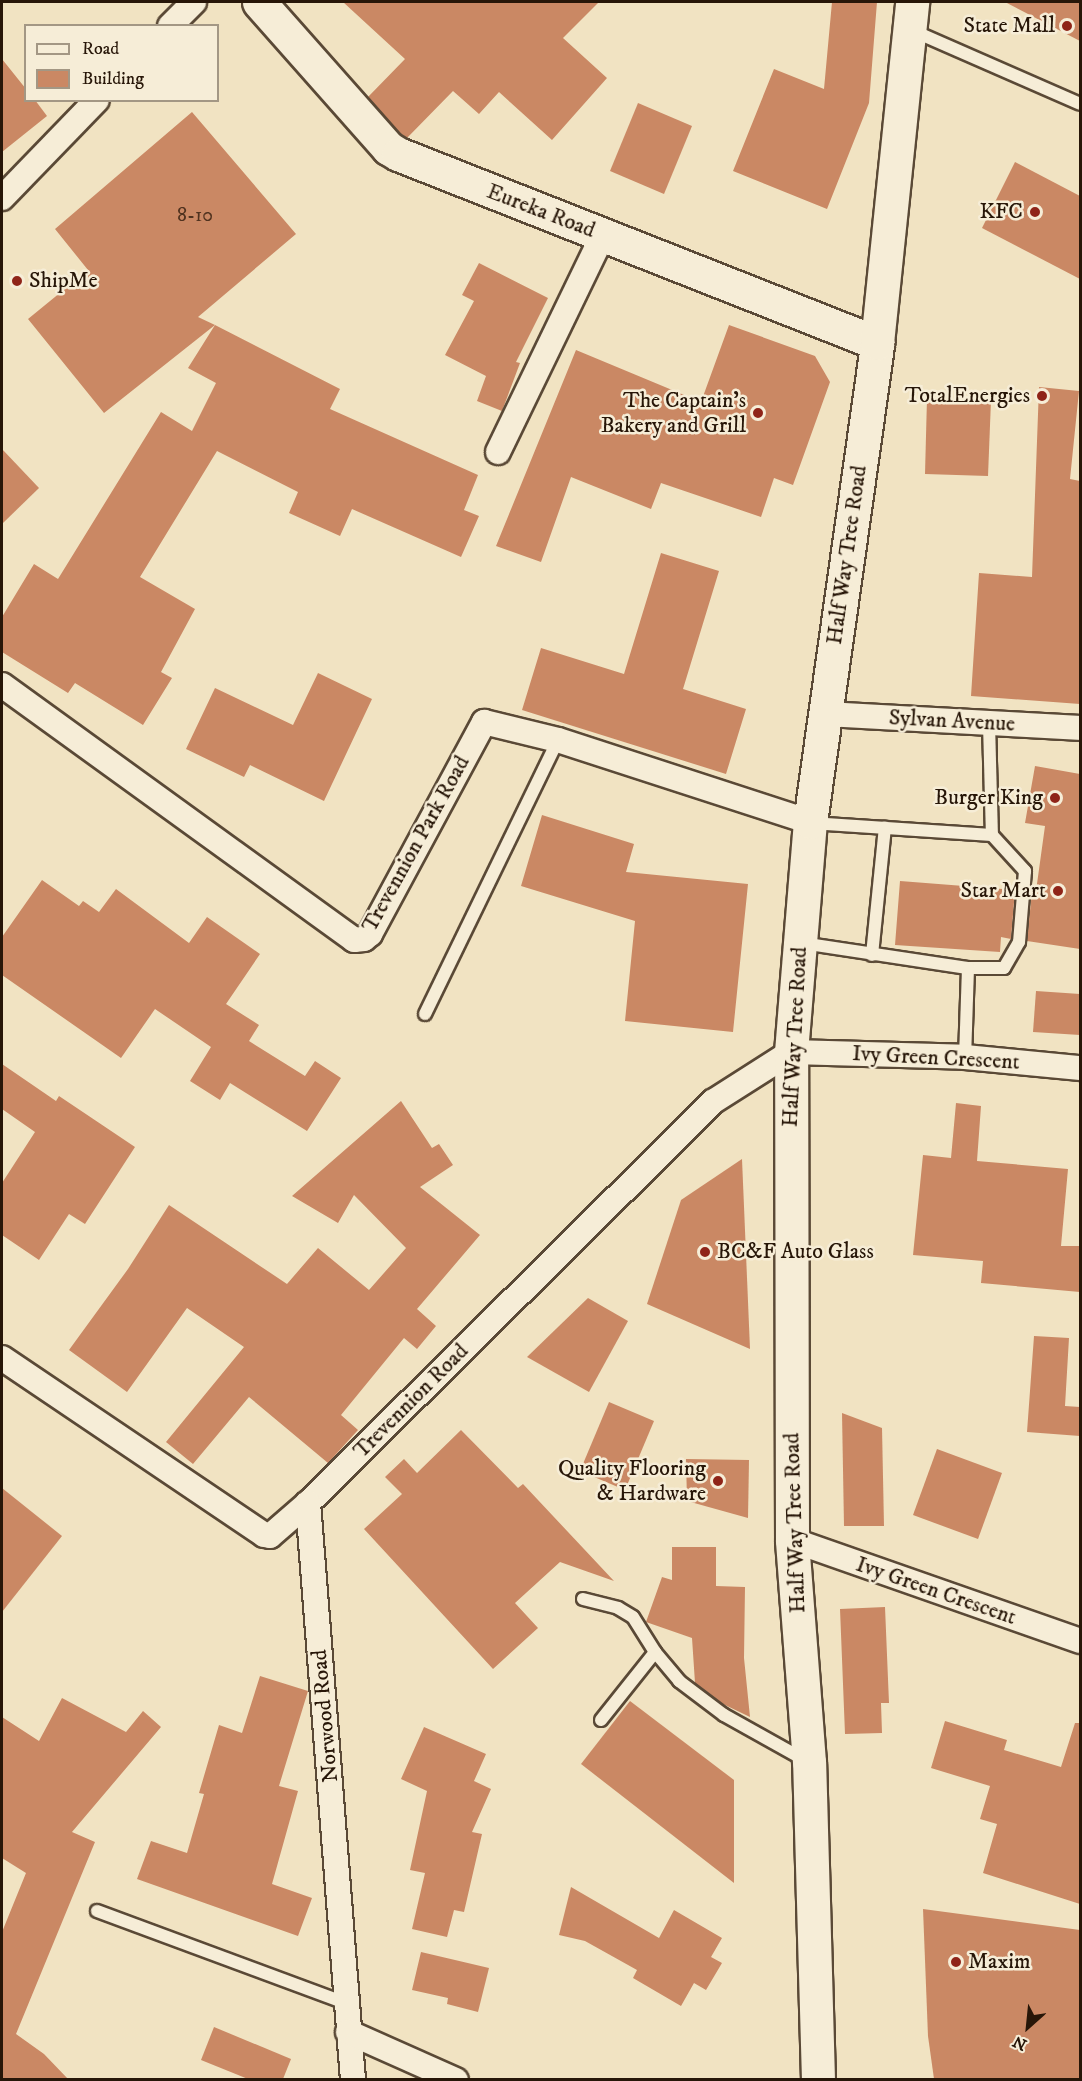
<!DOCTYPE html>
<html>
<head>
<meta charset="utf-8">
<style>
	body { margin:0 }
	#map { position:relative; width:1082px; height:2081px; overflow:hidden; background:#f1e3c2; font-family:"IM FELL DW Pica",serif }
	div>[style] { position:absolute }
	.building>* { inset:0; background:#ca8864 }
	.roads { filter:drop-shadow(2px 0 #5a4936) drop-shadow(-2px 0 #5a4936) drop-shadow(0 2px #5a4936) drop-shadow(0 -2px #5a4936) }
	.lane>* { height:12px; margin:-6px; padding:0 6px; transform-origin:6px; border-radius:6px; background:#f6edd7 }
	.street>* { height:24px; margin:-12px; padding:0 12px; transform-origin:12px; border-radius:12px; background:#f6edd7 }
	.secondary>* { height:33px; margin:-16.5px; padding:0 16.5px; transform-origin:16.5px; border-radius:16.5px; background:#f6edd7 }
	.dots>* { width:16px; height:16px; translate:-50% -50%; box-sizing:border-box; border:3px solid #f6edd7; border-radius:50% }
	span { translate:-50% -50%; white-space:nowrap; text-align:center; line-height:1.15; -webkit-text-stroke:5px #f6edd7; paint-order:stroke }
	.number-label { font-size:20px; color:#50321f }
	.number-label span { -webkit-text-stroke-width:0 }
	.poi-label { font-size:22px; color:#271608 }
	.right { translate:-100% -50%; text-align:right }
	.left { translate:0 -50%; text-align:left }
	.street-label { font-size:22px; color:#271608 }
	.frame { position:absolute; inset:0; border:3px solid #271608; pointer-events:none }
	.legend { position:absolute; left:24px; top:24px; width:195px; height:78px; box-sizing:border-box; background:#f6edd7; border:2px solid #a39784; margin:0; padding:8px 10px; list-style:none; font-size:18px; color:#271608 }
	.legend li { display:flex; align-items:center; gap:12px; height:30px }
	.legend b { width:30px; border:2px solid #a39784 }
	.north { position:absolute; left:998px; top:1997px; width:60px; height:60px; -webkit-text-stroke:4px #f6edd7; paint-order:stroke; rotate:207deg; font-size:16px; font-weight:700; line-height:24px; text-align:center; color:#271608 }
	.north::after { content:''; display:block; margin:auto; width:21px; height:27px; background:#271608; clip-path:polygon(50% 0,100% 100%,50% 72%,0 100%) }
</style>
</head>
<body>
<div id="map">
	<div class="building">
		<div style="clip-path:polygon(343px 2px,599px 2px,563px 38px,607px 78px,552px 140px,499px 92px,479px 114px,453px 91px,407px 138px,400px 133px,368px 97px,405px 59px)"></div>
		<div style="clip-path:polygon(832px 2px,877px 2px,869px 103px,827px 209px,733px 171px,774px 69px,824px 89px)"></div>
		<div style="clip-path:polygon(1005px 2px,1080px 2px,1080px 41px)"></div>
		<div style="clip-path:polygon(2px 59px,26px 89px,26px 100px,35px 100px,47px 116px,2px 152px)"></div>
		<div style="clip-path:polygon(638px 103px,692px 126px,664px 194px,610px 171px)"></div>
		<div style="clip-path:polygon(192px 112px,296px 234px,198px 317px,215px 325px,104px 413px,28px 319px,88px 270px,55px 229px)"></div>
		<div style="clip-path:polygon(1015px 162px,1080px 196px,1080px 279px,982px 228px)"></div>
		<div style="clip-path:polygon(479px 263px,548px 298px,516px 362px,520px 363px,502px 411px,477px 401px,486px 376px,445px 355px,474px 301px,462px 295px)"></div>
		<div style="clip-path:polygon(215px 325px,340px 389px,330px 409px,478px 475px,464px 510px,479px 516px,461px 557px,352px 509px,340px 536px,289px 513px,298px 492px,217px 451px,140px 577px,195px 609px,161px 672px,172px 678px,143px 725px,75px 683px,68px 693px,2px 652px,2px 617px,34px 564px,58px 579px,161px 412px,192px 431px,216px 383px,188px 368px)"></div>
		<div style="clip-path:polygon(729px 325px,815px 356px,830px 382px,793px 485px,774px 478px,761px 517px,661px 483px,651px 509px,571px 477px,541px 562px,496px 546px,576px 350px,701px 402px)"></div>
		<div style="clip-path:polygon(1039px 387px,1079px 391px,1070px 479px,1080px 481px,1080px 704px,971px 696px,979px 573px,1032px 577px)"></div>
		<div style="clip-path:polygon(927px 398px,991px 400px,988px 476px,925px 474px)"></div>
		<div style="clip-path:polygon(2px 449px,39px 488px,2px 524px)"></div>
		<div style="clip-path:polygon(661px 553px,719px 571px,683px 689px,746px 709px,726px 774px,522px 710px,541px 648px,624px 674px)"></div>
		<div style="clip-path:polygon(318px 673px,372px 699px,324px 801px,250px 765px,244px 777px,186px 749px,215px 688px,293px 725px)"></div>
		<div style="clip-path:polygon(1035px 766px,1080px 774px,1080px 949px,1027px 941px,1032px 891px,1036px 891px,1045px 826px,1025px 823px)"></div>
		<div style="clip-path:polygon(542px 815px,634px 844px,626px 872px,748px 884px,733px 1032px,625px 1021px,635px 921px,521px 886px)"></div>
		<div style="clip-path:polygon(42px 880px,79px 906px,83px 901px,99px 912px,116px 889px,189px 943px,207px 917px,260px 954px,226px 1004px,259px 1025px,249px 1041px,305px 1076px,315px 1061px,341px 1078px,307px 1131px,230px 1083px,220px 1100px,190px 1081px,211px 1047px,155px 1009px,121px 1058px,2px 975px,2px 937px)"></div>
		<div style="clip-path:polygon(900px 881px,1015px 890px,1011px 939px,1001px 937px,1000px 952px,895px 945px)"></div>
		<div style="clip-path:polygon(1036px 991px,1080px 994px,1080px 1035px,1033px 1032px)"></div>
		<div style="clip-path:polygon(2px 1064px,56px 1101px,59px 1096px,135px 1147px,85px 1224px,69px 1214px,39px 1260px,2px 1235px,2px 1183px,35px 1132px,2px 1109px)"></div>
		<div style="clip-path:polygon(401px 1101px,432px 1148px,439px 1144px,453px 1165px,420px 1187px,480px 1235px,417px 1309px,436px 1326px,417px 1349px,404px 1338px,341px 1415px,358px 1430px,328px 1463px,249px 1397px,193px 1464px,166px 1442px,244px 1347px,187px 1308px,127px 1392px,69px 1350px,128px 1269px,169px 1205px,287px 1284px,318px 1248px,369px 1290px,406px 1248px,354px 1195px,338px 1223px,292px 1196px)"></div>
		<div style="clip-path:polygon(956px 1103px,981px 1106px,977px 1161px,1068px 1169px,1061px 1246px,1080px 1246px,1080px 1292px,981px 1283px,983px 1261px,913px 1255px,923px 1155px,951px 1158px)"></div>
		<div style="clip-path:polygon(742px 1159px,750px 1349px,647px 1304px,681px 1200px)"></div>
		<div style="clip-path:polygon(588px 1298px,628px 1321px,589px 1392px,527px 1357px)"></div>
		<div style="clip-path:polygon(1034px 1336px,1069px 1338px,1065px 1406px,1080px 1407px,1080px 1436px,1027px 1432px)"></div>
		<div style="clip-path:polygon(609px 1402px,654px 1421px,625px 1490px,580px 1471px)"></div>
		<div style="clip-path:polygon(842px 1413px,882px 1428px,884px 1526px,844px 1526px)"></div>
		<div style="clip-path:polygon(461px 1430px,518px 1488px,523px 1484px,614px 1581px,560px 1562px,515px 1603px,538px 1628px,493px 1669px,364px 1529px,402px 1494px,385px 1477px,404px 1459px,417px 1473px)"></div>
		<div style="clip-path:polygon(937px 1449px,1002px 1473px,978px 1539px,913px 1515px)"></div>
		<div style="clip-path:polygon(686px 1459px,749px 1460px,748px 1518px,687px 1501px)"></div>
		<div style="clip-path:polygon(2px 1488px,62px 1536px,2px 1612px)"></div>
		<div style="clip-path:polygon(672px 1547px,716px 1547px,716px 1586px,745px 1587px,744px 1658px,750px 1717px,723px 1704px,695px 1683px,692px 1638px,646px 1622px,662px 1577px,672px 1580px)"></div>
		<div style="clip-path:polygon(885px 1607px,889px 1703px,881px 1703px,882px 1733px,845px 1734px,840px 1609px)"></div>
		<div style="clip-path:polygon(260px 1676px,308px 1691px,279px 1786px,298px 1791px,272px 1884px,312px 1898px,298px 1936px,137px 1879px,151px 1841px,187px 1853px,204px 1794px,199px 1793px,219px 1725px,242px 1733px)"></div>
		<div style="clip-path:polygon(62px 1698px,126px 1732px,143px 1711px,161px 1727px,72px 1832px,95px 1842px,16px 2034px,44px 2054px,68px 2079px,2px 2079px,2px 1932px,26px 1873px,2px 1858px,2px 1717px,39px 1741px)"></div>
		<div style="clip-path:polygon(630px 1701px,734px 1780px,734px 1883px,581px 1764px)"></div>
		<div style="clip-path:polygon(945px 1721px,1007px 1740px,1004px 1750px,1061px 1767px,1075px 1723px,1080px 1723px,1080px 1904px,983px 1873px,997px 1824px,980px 1819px,990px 1786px,931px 1768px)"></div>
		<div style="clip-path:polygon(424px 1727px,486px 1754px,474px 1781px,491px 1789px,472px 1832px,482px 1834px,464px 1912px,454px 1910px,447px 1937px,412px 1929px,425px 1873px,410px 1870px,427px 1791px,401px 1779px)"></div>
		<div style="clip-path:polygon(571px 1887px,659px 1938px,674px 1910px,722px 1938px,711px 1957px,722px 1963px,706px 1990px,694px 1983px,681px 2006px,633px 1978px,637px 1970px,585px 1941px,559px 1935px)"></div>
		<div style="clip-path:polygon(923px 1909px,1080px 1930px,1080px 2079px,934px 2079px,928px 2036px)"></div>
		<div style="clip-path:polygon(421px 1952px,489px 1968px,478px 2012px,447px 2004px,448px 1998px,412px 1990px)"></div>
		<div style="clip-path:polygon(214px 2027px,291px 2059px,283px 2079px,248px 2079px,201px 2060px)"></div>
	</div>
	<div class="roads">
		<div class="lane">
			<div style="left:911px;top:30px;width:184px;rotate:23.6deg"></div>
			<div style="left:989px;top:723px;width:112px;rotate:88.5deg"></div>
			<div style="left:811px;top:823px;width:181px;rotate:3.8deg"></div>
			<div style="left:992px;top:835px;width:49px;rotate:47.5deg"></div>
			<div style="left:1025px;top:871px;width:71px;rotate:94.8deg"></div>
			<div style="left:1019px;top:942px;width:30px;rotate:120deg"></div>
			<div style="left:1004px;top:968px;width:36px;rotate:180deg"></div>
			<div style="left:802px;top:943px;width:168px;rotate:8.6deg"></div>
			<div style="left:968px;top:968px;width:89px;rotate:91.9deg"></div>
			<div style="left:872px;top:955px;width:128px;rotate:-84.2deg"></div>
			<div style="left:425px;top:1014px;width:305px;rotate:-64.1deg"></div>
			<div style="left:583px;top:1599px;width:36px;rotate:14deg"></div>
			<div style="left:618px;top:1608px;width:17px;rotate:31deg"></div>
			<div style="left:633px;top:1617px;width:41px;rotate:57.8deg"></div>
			<div style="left:655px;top:1652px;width:38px;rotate:50deg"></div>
			<div style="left:679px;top:1681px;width:56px;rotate:37.1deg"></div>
			<div style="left:724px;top:1715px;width:93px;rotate:29.1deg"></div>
			<div style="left:601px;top:1720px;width:87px;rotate:-51.5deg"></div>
			<div style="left:97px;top:1911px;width:265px;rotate:20.3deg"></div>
		</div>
		<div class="street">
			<div style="left:170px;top:26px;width:34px;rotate:-45deg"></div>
			<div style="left:2px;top:198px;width:136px;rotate:-45.9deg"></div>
			<div style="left:498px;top:452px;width:241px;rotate:-64.2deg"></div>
			<div style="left:2px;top:685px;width:435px;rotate:35.9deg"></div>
			<div style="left:354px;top:940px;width:10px;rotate:-6deg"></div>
			<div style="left:364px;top:939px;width:8px;rotate:-40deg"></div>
			<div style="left:370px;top:934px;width:241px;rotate:-61.7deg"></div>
			<div style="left:484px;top:722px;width:76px;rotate:13.7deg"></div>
			<div style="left:558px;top:740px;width:265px;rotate:18deg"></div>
			<div style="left:824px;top:714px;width:256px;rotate:3.1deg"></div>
			<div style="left:2px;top:1358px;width:316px;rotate:34deg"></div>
			<div style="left:264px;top:1535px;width:6px;rotate:9deg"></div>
			<div style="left:270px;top:1536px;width:50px;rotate:-41deg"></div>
			<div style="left:308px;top:1503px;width:571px;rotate:-44.72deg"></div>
			<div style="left:714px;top:1101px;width:91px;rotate:-32.5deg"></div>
			<div style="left:791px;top:1052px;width:174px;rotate:1.6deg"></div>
			<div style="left:965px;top:1057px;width:116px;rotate:5.5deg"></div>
			<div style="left:308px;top:1503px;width:579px;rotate:85.54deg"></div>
			<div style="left:792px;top:1540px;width:305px;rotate:19.3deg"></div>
			<div style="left:348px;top:2032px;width:118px;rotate:24deg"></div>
		</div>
		<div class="secondary">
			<div style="left:259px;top:2px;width:195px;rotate:48.5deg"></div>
			<div style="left:388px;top:148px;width:12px;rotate:31deg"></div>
			<div style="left:398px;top:154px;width:515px;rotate:21.53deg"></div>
			<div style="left:818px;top:2080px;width:318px;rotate:-91.6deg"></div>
			<div style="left:809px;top:1762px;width:223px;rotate:-94.4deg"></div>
			<div style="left:792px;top:1540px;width:488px;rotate:-90.1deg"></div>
			<div style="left:791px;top:1052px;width:231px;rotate:-85.3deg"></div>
			<div style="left:810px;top:822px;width:484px;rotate:-82deg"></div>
			<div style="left:877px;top:343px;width:343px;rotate:-84.1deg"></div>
		</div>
	</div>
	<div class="dots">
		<div style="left:1067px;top:26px;background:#8f2418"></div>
		<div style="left:1035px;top:212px;background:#8f2418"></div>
		<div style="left:17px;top:281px;background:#8f2418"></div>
		<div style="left:1042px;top:396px;background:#8f2418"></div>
		<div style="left:758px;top:413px;background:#8f2418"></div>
		<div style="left:1055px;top:798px;background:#8f2418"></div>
		<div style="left:1058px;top:891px;background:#8f2418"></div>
		<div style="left:705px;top:1252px;background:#8f2418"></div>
		<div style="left:718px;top:1481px;background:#8f2418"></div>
		<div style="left:956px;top:1962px;background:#8f2418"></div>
	</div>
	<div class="number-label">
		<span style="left:195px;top:215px">8-10</span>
	</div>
	<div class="poi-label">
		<span class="right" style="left:1055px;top:26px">State Mall</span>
		<span class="right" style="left:1023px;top:212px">KFC</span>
		<span class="left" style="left:29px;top:281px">ShipMe</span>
		<span class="right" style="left:1030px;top:396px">TotalEnergies</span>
		<span class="right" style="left:746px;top:413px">The Captain's<br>Bakery and Grill</span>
		<span class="right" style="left:1043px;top:798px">Burger King</span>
		<span class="right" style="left:1046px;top:891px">Star Mart</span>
		<span class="left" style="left:717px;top:1252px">BC&amp;F Auto Glass</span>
		<span class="right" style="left:706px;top:1481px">Quality Flooring<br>&amp; Hardware</span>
		<span class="left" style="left:968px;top:1962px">Maxim</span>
	</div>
	<div class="street-label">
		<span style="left:541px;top:211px;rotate:21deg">Eureka Road</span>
		<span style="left:847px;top:555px;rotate:-82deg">Half Way Tree Road</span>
		<span style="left:952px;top:721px;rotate:3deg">Sylvan Avenue</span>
		<span style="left:416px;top:844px;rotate:-61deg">Trevennion Park Road</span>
		<span style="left:795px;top:1037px;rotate:-87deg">Half Way Tree Road</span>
		<span style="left:936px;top:1058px;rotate:3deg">Ivy Green Crescent</span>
		<span style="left:411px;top:1401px;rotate:-45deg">Trevennion Road</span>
		<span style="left:795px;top:1523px;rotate:-92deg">Half Way Tree Road</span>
		<span style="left:936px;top:1591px;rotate:19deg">Ivy Green Crescent</span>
		<span style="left:325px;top:1716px;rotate:-95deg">Norwood Road</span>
	</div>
	<div class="frame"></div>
	<ul class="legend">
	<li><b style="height:8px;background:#f6edd7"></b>Road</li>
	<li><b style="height:16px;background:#ca8864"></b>Building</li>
	</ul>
	<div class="north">N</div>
</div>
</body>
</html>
